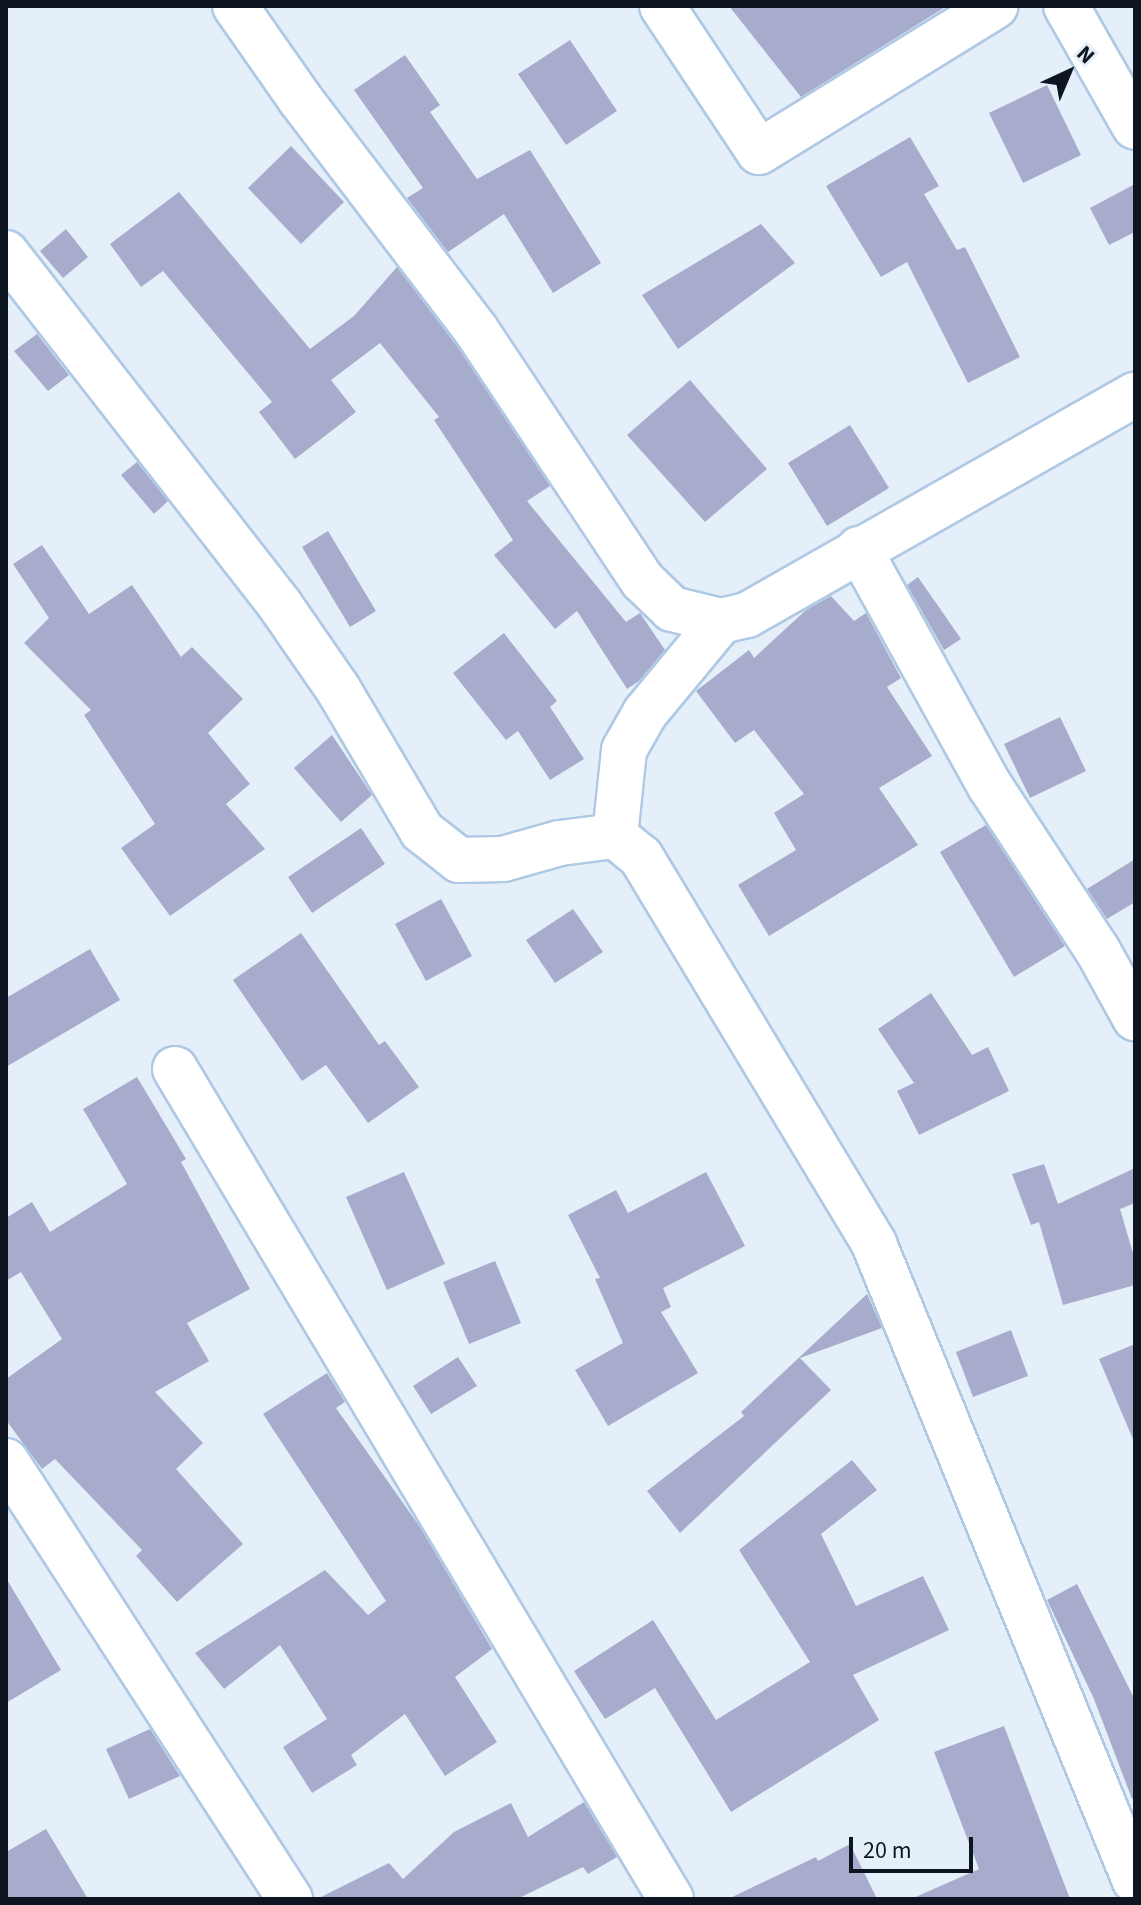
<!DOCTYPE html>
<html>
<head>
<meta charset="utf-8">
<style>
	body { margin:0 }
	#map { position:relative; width:1141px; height:1905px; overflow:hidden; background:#e5effa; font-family:"Source Sans 3",sans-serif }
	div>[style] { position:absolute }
	.building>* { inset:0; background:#a7accc }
	.roads { filter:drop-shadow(2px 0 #afc9e4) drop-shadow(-2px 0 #afc9e4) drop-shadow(0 2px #afc9e4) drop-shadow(0 -2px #afc9e4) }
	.minor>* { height:44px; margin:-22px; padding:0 22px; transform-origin:22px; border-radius:22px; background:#fff }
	span { translate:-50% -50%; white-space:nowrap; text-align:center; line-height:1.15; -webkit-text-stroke:7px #e5effa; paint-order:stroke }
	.frame { position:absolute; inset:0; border:8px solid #0d1620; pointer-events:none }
	.north { position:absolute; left:1029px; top:32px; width:80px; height:80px; -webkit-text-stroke:6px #e5effa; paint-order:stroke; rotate:44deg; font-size:22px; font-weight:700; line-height:32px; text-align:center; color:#0d1620 }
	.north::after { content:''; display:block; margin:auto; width:28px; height:36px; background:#0d1620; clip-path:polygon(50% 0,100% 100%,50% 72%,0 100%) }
	.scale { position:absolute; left:849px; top:1837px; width:124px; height:36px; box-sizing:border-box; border:4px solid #0d1620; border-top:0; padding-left:10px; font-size:24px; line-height:28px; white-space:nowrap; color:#0d1620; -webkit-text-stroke:6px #e5effa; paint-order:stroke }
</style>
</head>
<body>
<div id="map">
	<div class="building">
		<div style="clip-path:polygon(729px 6px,947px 6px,801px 97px)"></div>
		<div style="clip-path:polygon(570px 40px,617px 111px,566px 145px,518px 74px)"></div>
		<div style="clip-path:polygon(405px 55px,440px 105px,430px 112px,477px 179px,530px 150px,601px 263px,553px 293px,504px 214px,448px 252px,407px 198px,423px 188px,354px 90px)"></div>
		<div style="clip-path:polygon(1047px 85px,1081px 155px,1023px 183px,989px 113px)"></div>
		<div style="clip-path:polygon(910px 137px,939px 186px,924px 194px,957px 250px,965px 247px,1020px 357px,968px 383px,907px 262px,881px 277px,826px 186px)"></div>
		<div style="clip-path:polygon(291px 146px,344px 202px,301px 244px,248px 188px)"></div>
		<div style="clip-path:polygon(1135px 184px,1135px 232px,1109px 245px,1090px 208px)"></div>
		<div style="clip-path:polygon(179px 192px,310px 349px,354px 316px,397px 267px,459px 349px,550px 486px,527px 501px,626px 622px,640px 613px,665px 650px,639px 681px,627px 689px,577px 611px,555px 629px,494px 555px,513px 540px,434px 420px,439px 417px,380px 343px,331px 380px,356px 412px,295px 459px,259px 412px,272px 402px,163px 271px,141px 287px,110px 244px)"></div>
		<div style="clip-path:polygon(761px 224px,795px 263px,678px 349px,642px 295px)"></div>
		<div style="clip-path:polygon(66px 229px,88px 257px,63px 278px,40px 251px)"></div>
		<div style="clip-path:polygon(37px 334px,69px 375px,48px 391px,14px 351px)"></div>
		<div style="clip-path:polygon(690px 380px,767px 469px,705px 522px,627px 435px)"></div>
		<div style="clip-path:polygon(850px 425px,889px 488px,827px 526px,788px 463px)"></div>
		<div style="clip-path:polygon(137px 462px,168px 501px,154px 514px,121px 475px)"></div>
		<div style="clip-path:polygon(328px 531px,376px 611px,350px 627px,302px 547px)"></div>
		<div style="clip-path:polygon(42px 545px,89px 614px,132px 585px,181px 657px,192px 647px,243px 699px,208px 733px,250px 784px,226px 804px,265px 849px,170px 916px,121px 848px,155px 824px,84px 715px,91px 710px,24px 643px,49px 618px,13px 564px)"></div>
		<div style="clip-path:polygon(918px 577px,961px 639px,944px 650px,907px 585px)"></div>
		<div style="clip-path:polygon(831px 596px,854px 621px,866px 613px,901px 678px,887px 687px,932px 756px,879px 788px,918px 845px,769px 936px,738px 885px,796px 850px,774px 813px,804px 794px,754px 730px,735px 743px,696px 691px,749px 650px,754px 658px,806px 610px)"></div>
		<div style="clip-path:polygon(504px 633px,557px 701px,550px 707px,584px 759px,550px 780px,518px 731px,506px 740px,453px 673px)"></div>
		<div style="clip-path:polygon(1060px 717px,1086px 771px,1030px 798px,1004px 744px)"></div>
		<div style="clip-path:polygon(332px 735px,372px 795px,341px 822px,294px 768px)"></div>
		<div style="clip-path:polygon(986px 825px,1065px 946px,1014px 977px,940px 852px)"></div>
		<div style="clip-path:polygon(361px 828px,385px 864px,312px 913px,288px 877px)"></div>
		<div style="clip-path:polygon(1135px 859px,1135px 902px,1107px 919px,1087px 889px)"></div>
		<div style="clip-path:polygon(441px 899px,472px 956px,426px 981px,395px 924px)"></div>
		<div style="clip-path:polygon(573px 909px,603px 952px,555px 983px,526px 940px)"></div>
		<div style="clip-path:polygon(301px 933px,379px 1045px,385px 1041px,419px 1087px,368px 1123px,326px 1065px,302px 1081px,233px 980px)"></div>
		<div style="clip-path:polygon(90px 949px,120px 1000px,6px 1067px,6px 998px)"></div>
		<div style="clip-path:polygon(931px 993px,972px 1055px,988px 1047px,1009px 1091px,919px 1135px,897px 1091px,914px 1083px,878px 1029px)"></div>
		<div style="clip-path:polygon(137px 1077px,186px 1159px,181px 1162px,250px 1289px,187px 1323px,209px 1361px,155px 1392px,203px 1443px,176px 1469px,243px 1544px,177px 1602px,136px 1556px,142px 1550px,55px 1459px,42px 1469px,6px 1420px,6px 1379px,62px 1339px,21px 1272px,6px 1281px,6px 1218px,32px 1202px,50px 1232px,127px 1184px,83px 1109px)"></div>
		<div style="clip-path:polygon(1044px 1164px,1058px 1204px,1135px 1168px,1135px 1203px,1120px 1209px,1135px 1260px,1135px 1285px,1063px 1305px,1039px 1222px,1031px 1225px,1012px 1174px)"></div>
		<div style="clip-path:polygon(404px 1172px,445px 1264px,387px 1290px,346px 1197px)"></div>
		<div style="clip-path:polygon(706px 1172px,745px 1246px,663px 1288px,671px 1307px,661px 1312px,698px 1373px,608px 1426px,575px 1370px,623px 1343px,595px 1279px,600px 1278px,568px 1215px,616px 1190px,628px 1213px)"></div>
		<div style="clip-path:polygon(495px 1261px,521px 1323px,469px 1344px,443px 1282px)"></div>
		<div style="clip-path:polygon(867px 1294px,882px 1328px,800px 1358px,831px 1390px,680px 1533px,647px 1491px,744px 1416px,741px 1412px)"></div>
		<div style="clip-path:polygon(1011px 1330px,1028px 1376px,973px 1397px,956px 1352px)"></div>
		<div style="clip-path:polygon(1135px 1344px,1135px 1444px,1099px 1359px)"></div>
		<div style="clip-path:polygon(458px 1357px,477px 1386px,431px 1414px,413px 1386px)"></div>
		<div style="clip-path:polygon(327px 1373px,345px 1402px,336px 1408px,420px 1527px,492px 1649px,455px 1677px,497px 1742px,445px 1776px,405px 1714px,351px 1755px,357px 1765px,312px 1793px,283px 1747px,327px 1719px,280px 1645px,224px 1689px,195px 1653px,325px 1570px,368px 1615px,386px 1601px,263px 1414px)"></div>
		<div style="clip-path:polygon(852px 1460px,877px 1490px,821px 1534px,856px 1606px,923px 1576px,949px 1630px,853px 1675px,879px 1720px,731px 1812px,655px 1688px,605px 1719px,574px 1671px,653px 1620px,716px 1720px,810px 1662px,739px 1550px)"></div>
		<div style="clip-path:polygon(6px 1578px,61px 1670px,6px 1703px)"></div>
		<div style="clip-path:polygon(1077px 1584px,1135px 1700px,1135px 1798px,1132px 1799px,1094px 1699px,1047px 1600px)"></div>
		<div style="clip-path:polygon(1004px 1726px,1070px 1899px,911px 1899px,979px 1869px,934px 1752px)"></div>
		<div style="clip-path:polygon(150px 1729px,180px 1776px,129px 1799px,106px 1749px)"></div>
		<div style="clip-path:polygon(584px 1802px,617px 1857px,588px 1874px,583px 1867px,517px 1899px,317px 1899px,389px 1863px,403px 1879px,454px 1832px,511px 1803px,528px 1837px)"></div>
		<div style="clip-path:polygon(46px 1829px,88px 1899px,6px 1899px,6px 1852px)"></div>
		<div style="clip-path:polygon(850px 1844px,877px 1899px,728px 1899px,816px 1857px,818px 1861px)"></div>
	</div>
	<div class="roads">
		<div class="minor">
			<div style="left:235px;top:6px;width:113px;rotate:55deg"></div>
			<div style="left:300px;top:99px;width:290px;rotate:52.7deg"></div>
			<div style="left:476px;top:330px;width:301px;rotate:56.4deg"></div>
			<div style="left:643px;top:581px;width:40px;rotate:44deg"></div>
			<div style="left:672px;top:609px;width:50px;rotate:13.8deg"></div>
			<div style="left:721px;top:621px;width:27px;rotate:-13deg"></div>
			<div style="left:747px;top:615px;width:446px;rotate:-29.6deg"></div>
			<div style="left:662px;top:6px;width:175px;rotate:56.4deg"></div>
			<div style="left:759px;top:152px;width:278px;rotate:-31.7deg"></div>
			<div style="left:1066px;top:6px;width:139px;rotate:60.3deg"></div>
			<div style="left:6px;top:253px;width:446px;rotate:52.1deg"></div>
			<div style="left:280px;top:605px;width:102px;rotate:55.4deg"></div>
			<div style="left:338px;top:689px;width:165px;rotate:59.4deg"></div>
			<div style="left:422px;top:831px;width:47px;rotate:38.1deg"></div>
			<div style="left:459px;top:860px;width:44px;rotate:-1.3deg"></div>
			<div style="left:503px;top:859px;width:59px;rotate:-15.7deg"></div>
			<div style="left:560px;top:843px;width:55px;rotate:-7.3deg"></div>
			<div style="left:615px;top:836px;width:33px;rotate:39deg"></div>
			<div style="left:641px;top:857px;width:452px;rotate:58.9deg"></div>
			<div style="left:874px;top:1244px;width:688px;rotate:67.72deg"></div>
			<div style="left:859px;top:549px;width:271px;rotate:61.1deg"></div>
			<div style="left:990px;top:786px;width:197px;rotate:56.8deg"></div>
			<div style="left:1098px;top:951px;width:77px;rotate:61.1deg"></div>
			<div style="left:615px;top:836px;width:86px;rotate:-84deg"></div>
			<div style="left:624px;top:750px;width:43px;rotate:-60.4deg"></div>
			<div style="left:645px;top:713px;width:119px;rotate:-50.4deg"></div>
			<div style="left:175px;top:1069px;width:967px;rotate:59.14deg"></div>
			<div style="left:6px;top:1461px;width:522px;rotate:57.04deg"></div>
		</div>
	</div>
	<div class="frame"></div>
	<div class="north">N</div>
	<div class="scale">20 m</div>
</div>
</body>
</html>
